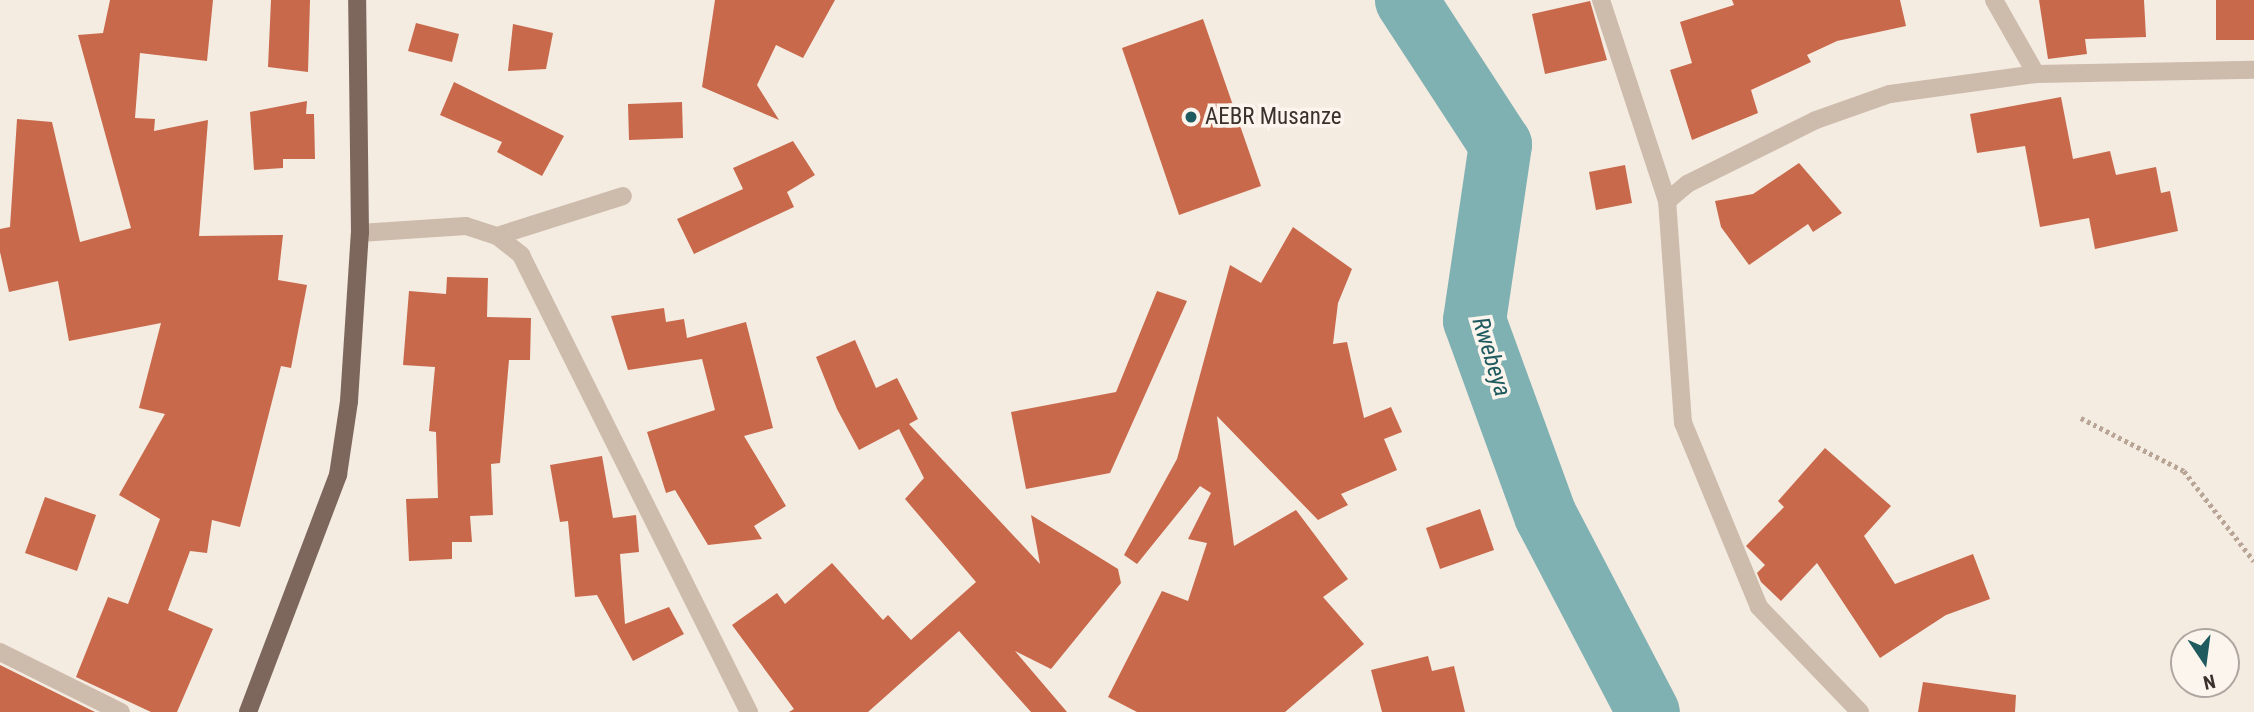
<!DOCTYPE html>
<html>
<head>
<meta charset="utf-8">
<style>
	body { margin:0 }
	#map { position:relative; width:2254px; height:712px; overflow:hidden; background:#f4ebe1; font-family:"Roboto Condensed",sans-serif }
	div>[style] { position:absolute }
	.river>* { height:63px; margin:-31.5px; padding:0 31.5px; transform-origin:31.5px; border-radius:31.5px; background:#7fb0b2 }
	.building>* { inset:0; background:#c8694b }
	.path>* { height:4.5px; margin-top:-2.25px; transform-origin:0; background:repeating-linear-gradient(90deg,#b9a596 0 3.5px,transparent 0 7px) }
	.street>* { height:18px; margin:-9px; padding:0 9px; transform-origin:9px; border-radius:9px; background:#cdbbac }
	.primary>* { height:18px; margin:-9px; padding:0 9px; transform-origin:9px; border-radius:9px; background:#7d675c }
	.dots>* { width:19px; height:19px; translate:-50% -50%; box-sizing:border-box; border:4px solid #fbf5ee; border-radius:50% }
	span { translate:-50% -50%; white-space:nowrap; text-align:center; line-height:1.15; -webkit-text-stroke:7px #fbf5ee; paint-order:stroke }
	.poi-label { font-size:23px; color:#3b302b }
	.left { translate:0 -50%; text-align:left }
	.water-label { font-size:24px; color:#1f5a5e; font-style:italic }
	.north { position:absolute; left:2170px; top:628px; width:70px; height:70px; box-sizing:border-box; background:#fbf5ee; border:2px solid #aea6a0; border-radius:50%; rotate:167deg; font-size:19px; font-weight:700; line-height:28px; text-align:center; color:#3b302b }
	.north::after { content:''; display:block; margin:auto; width:24px; height:32px; background:#1f5a5e; clip-path:polygon(50% 0,100% 100%,50% 72%,0 100%) }
</style>
</head>
<body>
<div id="map">
	<div class="river">
		<div style="left:1406px;top:0;width:172px;rotate:56.9deg"></div>
		<div style="left:1500px;top:144px;width:178px;rotate:98.4deg"></div>
		<div style="left:1474px;top:320px;width:208px;rotate:70deg"></div>
		<div style="left:1545px;top:515px;width:222px;rotate:62.4deg"></div>
	</div>
	<div class="building">
		<div style="clip-path:polygon(110px 0,213px 0,207px 61px,140px 53px,135px 118px,155px 119px,154px 131px,208px 120px,199px 236px,283px 235px,278px 280px,307px 285px,291px 368px,281px 366px,240px 527px,212px 520px,207px 553px,190px 551px,168px 610px,213px 629px,177px 712px,151px 712px,76px 677px,108px 597px,128px 604px,160px 519px,119px 495px,165px 414px,139px 408px,161px 323px,69px 341px,58px 281px,9px 292px,0 252px,0 229px,10px 227px,17px 119px,52px 122px,80px 242px,131px 228px,78px 35px,103px 33px)"></div>
		<div style="clip-path:polygon(271px 0,310px 0,308px 72px,268px 67px)"></div>
		<div style="clip-path:polygon(715px 0,835px 0,803px 58px,776px 45px,757px 85px,779px 120px,702px 87px)"></div>
		<div style="clip-path:polygon(1732px 0,1900px 0,1906px 26px,1837px 41px,1807px 55px,1811px 62px,1751px 90px,1758px 113px,1692px 140px,1670px 70px,1692px 63px,1680px 22px,1734px 5px)"></div>
		<div style="clip-path:polygon(2039px 0,2144px 0,2146px 37px,2085px 39px,2087px 54px,2048px 59px)"></div>
		<div style="clip-path:polygon(2216px 0,2254px 0,2254px 40px,2216px 40px)"></div>
		<div style="clip-path:polygon(1590px 1px,1607px 60px,1545px 74px,1532px 14px)"></div>
		<div style="clip-path:polygon(1203px 19px,1261px 186px,1179px 215px,1122px 48px)"></div>
		<div style="clip-path:polygon(416px 23px,459px 34px,452px 62px,408px 51px)"></div>
		<div style="clip-path:polygon(513px 24px,553px 33px,546px 69px,508px 71px)"></div>
		<div style="clip-path:polygon(454px 82px,564px 136px,542px 176px,497px 152px,502px 142px,440px 115px)"></div>
		<div style="clip-path:polygon(2061px 97px,2073px 159px,2110px 151px,2116px 175px,2156px 167px,2161px 193px,2170px 191px,2178px 231px,2095px 249px,2089px 218px,2040px 227px,2025px 146px,1977px 153px,1970px 114px)"></div>
		<div style="clip-path:polygon(307px 101px,306px 114px,314px 114px,315px 159px,283px 159px,283px 168px,254px 170px,250px 112px)"></div>
		<div style="clip-path:polygon(682px 102px,683px 138px,629px 140px,628px 104px)"></div>
		<div style="clip-path:polygon(793px 141px,815px 175px,787px 192px,794px 207px,694px 254px,677px 219px,743px 189px,733px 168px)"></div>
		<div style="clip-path:polygon(1799px 163px,1842px 213px,1813px 232px,1808px 224px,1749px 265px,1721px 227px,1715px 201px,1753px 194px)"></div>
		<div style="clip-path:polygon(1625px 165px,1632px 203px,1596px 210px,1589px 172px)"></div>
		<div style="clip-path:polygon(1293px 227px,1352px 269px,1338px 303px,1333px 344px,1347px 342px,1364px 418px,1391px 407px,1402px 432px,1384px 439px,1397px 470px,1341px 494px,1348px 505px,1318px 520px,1217px 416px,1234px 546px,1296px 510px,1348px 579px,1323px 597px,1364px 644px,1285px 712px,1137px 712px,1108px 697px,1162px 591px,1188px 601px,1207px 543px,1188px 539px,1211px 493px,1200px 486px,1137px 564px,1124px 555px,1177px 459px,1230px 265px,1261px 283px)"></div>
		<div style="clip-path:polygon(447px 277px,488px 278px,487px 317px,531px 318px,530px 360px,509px 360px,500px 463px,491px 464px,493px 515px,470px 516px,472px 542px,452px 542px,452px 559px,409px 561px,406px 499px,438px 498px,436px 432px,429px 431px,435px 367px,403px 365px,409px 291px,446px 294px)"></div>
		<div style="clip-path:polygon(1157px 291px,1187px 301px,1110px 473px,1026px 489px,1011px 412px,1116px 392px)"></div>
		<div style="clip-path:polygon(664px 308px,666px 322px,684px 319px,687px 338px,746px 322px,773px 428px,744px 436px,786px 506px,754px 526px,762px 539px,708px 545px,675px 490px,666px 493px,647px 432px,715px 410px,702px 359px,628px 370px,611px 316px)"></div>
		<div style="clip-path:polygon(855px 340px,876px 388px,897px 378px,918px 419px,909px 424px,1040px 564px,1031px 515px,1118px 569px,1121px 583px,1051px 669px,1015px 651px,1067px 712px,1031px 712px,959px 631px,868px 712px,789px 712px,794px 709px,732px 625px,777px 593px,785px 604px,832px 563px,883px 620px,888px 615px,911px 640px,976px 582px,905px 499px,924px 478px,899px 429px,859px 450px,837px 409px,816px 357px)"></div>
		<div style="clip-path:polygon(1825px 448px,1891px 506px,1864px 536px,1895px 584px,1973px 554px,1990px 599px,1946px 615px,1880px 658px,1817px 563px,1781px 601px,1761px 582px,1757px 573px,1765px 565px,1746px 546px,1784px 507px,1778px 501px)"></div>
		<div style="clip-path:polygon(602px 456px,613px 518px,636px 515px,639px 552px,620px 554px,625px 624px,669px 607px,684px 634px,633px 661px,597px 595px,575px 597px,568px 521px,560px 522px,550px 465px)"></div>
		<div style="clip-path:polygon(45px 497px,96px 515px,77px 571px,25px 553px)"></div>
		<div style="clip-path:polygon(1480px 509px,1494px 550px,1440px 569px,1426px 528px)"></div>
		<div style="clip-path:polygon(1428px 656px,1432px 671px,1454px 666px,1465px 712px,1382px 712px,1371px 670px)"></div>
		<div style="clip-path:polygon(0 665px,95px 712px,0 712px)"></div>
		<div style="clip-path:polygon(1923px 682px,2016px 695px,2015px 712px,1918px 712px)"></div>
	</div>
	<div class="path">
		<div style="left:2081px;top:418px;width:116px;rotate:27.2deg"></div>
		<div style="left:2184px;top:471px;width:114px;rotate:52.1deg"></div>
	</div>
	<div class="street">
		<div style="left:1601px;top:0;width:212px;rotate:71.8deg"></div>
		<div style="left:1994px;top:0;width:85px;rotate:60.4deg"></div>
		<div style="left:360px;top:233px;width:106px;rotate:-3.8deg"></div>
		<div style="left:466px;top:226px;width:33px;rotate:18deg"></div>
		<div style="left:497px;top:236px;width:31px;rotate:38deg"></div>
		<div style="left:521px;top:255px;width:511px;rotate:63.49deg"></div>
		<div style="left:497px;top:236px;width:132px;rotate:-17.6deg"></div>
		<div style="left:0;top:652px;width:135px;rotate:26.4deg"></div>
		<div style="left:1860px;top:712px;width:146px;rotate:-133.9deg"></div>
		<div style="left:1759px;top:607px;width:199px;rotate:-112.4deg"></div>
		<div style="left:1683px;top:423px;width:223px;rotate:-94.1deg"></div>
		<div style="left:1667px;top:201px;width:26px;rotate:-40deg"></div>
		<div style="left:1687px;top:184px;width:144px;rotate:-26.4deg"></div>
		<div style="left:1816px;top:120px;width:78px;rotate:-19.4deg"></div>
		<div style="left:1890px;top:94px;width:147px;rotate:-7.8deg"></div>
		<div style="left:2036px;top:74px;width:218px;rotate:-1.1deg"></div>
	</div>
	<div class="primary">
		<div style="left:248px;top:712px;width:254px;rotate:-69.2deg"></div>
		<div style="left:338px;top:475px;width:75px;rotate:-81.5deg"></div>
		<div style="left:349px;top:401px;width:168px;rotate:-86.3deg"></div>
		<div style="left:360px;top:233px;width:233px;rotate:-90.7deg"></div>
	</div>
	<div class="dots">
		<div style="left:1191px;top:117px;background:#1f5a5e"></div>
	</div>
	<div class="poi-label">
		<span class="left" style="left:1205px;top:117px">AEBR Musanze</span>
	</div>
	<div class="water-label">
		<span style="left:1491px;top:357px;rotate:73deg">Rwebeya</span>
	</div>
	<div class="north">N</div>
</div>
</body>
</html>
